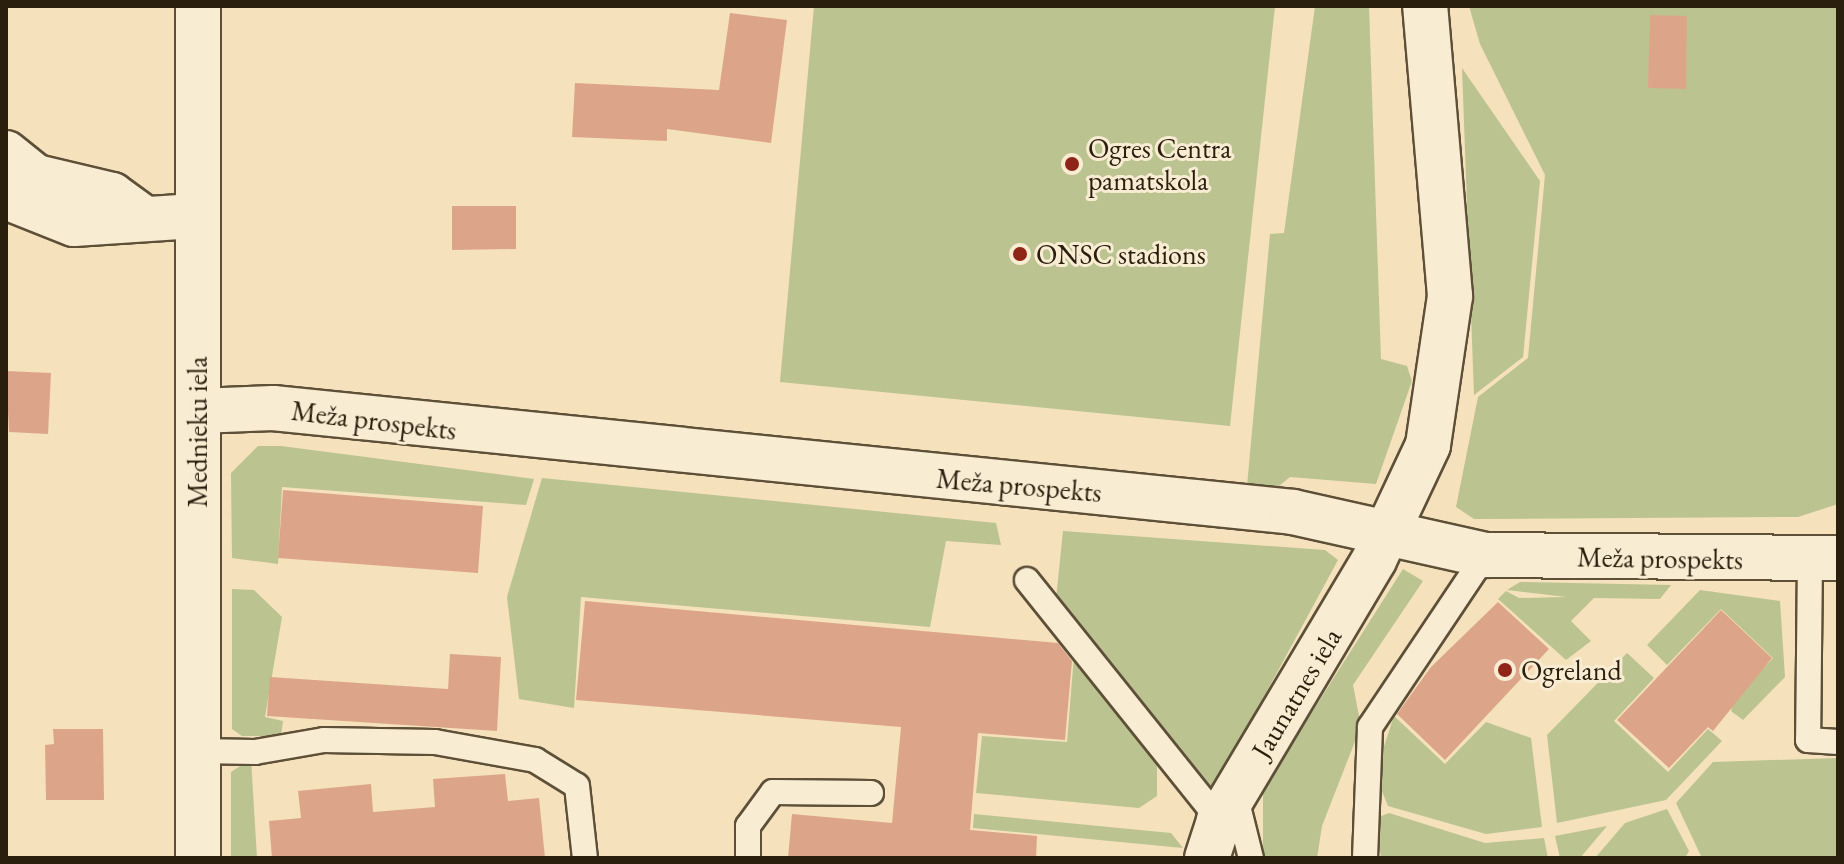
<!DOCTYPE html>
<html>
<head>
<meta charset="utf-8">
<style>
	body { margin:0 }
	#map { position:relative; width:1844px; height:864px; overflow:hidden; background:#f5e1bc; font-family:"EB Garamond",serif }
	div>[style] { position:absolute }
	.green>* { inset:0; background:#bbc391 }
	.building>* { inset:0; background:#dca58a }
	.roads { filter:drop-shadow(2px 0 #5d4f38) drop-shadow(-2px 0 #5d4f38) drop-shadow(0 2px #5d4f38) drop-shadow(0 -2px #5d4f38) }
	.service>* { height:24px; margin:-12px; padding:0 12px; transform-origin:12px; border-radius:12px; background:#f8ecd3 }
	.minor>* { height:44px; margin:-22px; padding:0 22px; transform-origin:22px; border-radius:22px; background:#f8ecd3 }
	.tertiary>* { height:44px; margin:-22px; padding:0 22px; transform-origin:22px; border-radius:22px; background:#f8ecd3 }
	.dots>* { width:22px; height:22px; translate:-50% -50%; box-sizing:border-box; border:4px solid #f8ecd3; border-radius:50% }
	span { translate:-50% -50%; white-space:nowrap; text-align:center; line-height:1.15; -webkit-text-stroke:6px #f8ecd3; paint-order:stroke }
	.poi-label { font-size:28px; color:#2a1e0c }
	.left { translate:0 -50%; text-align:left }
	.street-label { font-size:28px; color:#2a1e0c }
	.frame { position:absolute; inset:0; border:8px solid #2a1e0c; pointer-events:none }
</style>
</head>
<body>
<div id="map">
	<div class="green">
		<div style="clip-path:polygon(814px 6px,1275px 6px,1230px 426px,780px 382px)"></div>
		<div style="clip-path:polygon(1315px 6px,1369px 6px,1381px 359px,1407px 366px,1412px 381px,1376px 484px,1290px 477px,1274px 490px,1247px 486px,1270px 234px,1284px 233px)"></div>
		<div style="clip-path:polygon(1469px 6px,1838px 6px,1838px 504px,1798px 517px,1474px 519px,1456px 507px,1478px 397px,1528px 358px,1545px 175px,1480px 44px)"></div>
		<div style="clip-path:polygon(1462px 68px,1540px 181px,1523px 357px,1474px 395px)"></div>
		<div style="clip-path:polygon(258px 446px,281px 446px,534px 479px,526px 505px,282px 487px,278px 564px,232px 558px,231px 473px)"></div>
		<div style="clip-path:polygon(542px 478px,996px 523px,1001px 545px,946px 541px,930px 627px,581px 597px,574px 708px,519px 699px,507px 597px)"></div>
		<div style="clip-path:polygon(1063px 531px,1325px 550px,1338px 560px,1210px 796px,1055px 609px)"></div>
		<div style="clip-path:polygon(1403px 569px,1423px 581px,1353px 685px,1361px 726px,1322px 826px,1317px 858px,1263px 858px,1263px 789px)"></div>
		<div style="clip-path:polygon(1520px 582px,1671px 585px,1660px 599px,1594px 598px,1571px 621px,1591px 641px,1566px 660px,1498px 599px,1506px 591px,1519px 598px,1566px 597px,1507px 590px)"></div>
		<div style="clip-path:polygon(232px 589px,254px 590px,282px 617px,265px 717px,283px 721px,281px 736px,242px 736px,232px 729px)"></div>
		<div style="clip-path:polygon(1700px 590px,1780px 601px,1785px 677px,1743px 720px,1731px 711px,1734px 700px,1773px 658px,1721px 609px,1667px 665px,1647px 645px)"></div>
		<div style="clip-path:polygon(1075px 643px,1157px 762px,1157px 796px,1139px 808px,976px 793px,982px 736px,1067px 742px)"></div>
		<div style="clip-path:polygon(1627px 653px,1654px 678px,1614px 721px,1668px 772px,1708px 729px,1722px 741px,1666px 800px,1557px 823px,1547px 735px)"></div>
		<div style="clip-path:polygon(1394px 716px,1445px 764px,1486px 722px,1531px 738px,1542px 827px,1486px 834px,1388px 806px,1375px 774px)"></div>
		<div style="clip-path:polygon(1838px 758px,1838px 858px,1702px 858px,1676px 803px,1713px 762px)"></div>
		<div style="clip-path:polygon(251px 759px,257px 858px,231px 858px,231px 772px)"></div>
		<div style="clip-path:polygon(1667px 809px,1689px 851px,1685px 858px,1595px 858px,1625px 823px)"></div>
		<div style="clip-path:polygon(1389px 813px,1485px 843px,1544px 838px,1548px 858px,1381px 858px,1376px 818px)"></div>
		<div style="clip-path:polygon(974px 814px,1171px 833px,1183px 848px,973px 828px)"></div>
		<div style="clip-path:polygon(1607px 826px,1580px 858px,1560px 858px,1555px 836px)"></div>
	</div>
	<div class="building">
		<div style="clip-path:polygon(730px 13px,787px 20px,771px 143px,667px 129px,667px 141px,572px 137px,575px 83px,719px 90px)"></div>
		<div style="clip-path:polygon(1650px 15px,1687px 16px,1686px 89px,1648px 88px)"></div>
		<div style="clip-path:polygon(452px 206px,516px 206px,516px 249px,452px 250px)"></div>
		<div style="clip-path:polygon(6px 371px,51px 373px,48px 434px,9px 432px)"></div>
		<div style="clip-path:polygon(283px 490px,483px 506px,478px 573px,278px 558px)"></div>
		<div style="clip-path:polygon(585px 601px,1058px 643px,1072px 661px,1065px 740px,978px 733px,970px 830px,1037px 836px,1036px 858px,788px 858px,792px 814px,892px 823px,901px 727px,576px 700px)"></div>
		<div style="clip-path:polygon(1498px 602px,1549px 649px,1445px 760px,1397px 714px,1431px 667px)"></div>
		<div style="clip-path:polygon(1721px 610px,1772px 658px,1713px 731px,1708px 727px,1669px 768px,1617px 720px)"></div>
		<div style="clip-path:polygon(450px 654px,501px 657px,497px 731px,267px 716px,270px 677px,448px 689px)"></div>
		<div style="clip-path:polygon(53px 729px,103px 729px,104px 800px,46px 800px,45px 745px,54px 744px)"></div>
		<div style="clip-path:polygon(505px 774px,508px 801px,539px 798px,545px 858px,272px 858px,269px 821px,301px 818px,298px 791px,371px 784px,373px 812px,435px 807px,433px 779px)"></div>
	</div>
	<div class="roads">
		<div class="service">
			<div style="left:1810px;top:558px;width:182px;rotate:90.6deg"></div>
			<div style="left:1808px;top:740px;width:30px;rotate:4deg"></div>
			<div style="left:1027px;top:580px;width:307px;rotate:51.3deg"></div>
			<div style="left:197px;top:751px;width:58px;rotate:1deg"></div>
			<div style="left:255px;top:752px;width:70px;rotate:-9.9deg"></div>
			<div style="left:324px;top:740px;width:111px;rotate:1deg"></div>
			<div style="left:435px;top:742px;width:102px;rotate:10.2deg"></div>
			<div style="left:535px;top:760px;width:49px;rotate:31.8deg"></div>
			<div style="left:577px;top:786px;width:72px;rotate:83.7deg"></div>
			<div style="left:1235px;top:794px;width:66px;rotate:76deg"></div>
			<div style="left:748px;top:858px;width:32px;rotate:-90deg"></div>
			<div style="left:748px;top:826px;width:42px;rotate:-53.7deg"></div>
			<div style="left:773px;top:792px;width:98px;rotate:0.6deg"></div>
			<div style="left:1365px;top:858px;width:131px;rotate:-87.8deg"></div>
			<div style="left:1370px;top:727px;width:207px;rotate:-56.2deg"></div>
		</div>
		<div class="minor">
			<div style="left:6px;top:153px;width:38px;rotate:39deg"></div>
			<div style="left:36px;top:177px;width:78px;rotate:13.3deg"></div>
			<div style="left:112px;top:195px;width:37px;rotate:36deg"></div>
			<div style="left:6px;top:197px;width:73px;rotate:21.7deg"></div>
			<div style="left:74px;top:224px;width:121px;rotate:-3.8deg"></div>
			<div style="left:198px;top:411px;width:75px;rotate:-2.3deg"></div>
			<div style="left:273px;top:408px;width:1025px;rotate:5.82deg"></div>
			<div style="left:1293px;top:512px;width:197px;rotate:12.6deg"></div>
			<div style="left:1485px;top:555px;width:353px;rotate:0.5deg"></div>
			<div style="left:1207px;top:858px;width:40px;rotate:-72deg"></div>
			<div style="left:1219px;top:820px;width:303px;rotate:-59.2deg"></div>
			<div style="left:1374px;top:560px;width:127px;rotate:-64.8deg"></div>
			<div style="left:1428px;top:445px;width:151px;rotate:-81.6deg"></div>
			<div style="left:1450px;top:296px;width:291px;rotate:-94.9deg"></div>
		</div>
		<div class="tertiary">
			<div style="left:198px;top:6px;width:852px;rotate:90deg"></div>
		</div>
	</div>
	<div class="dots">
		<div style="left:1072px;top:164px;background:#8f2418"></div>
		<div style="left:1020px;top:254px;background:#8f2418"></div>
		<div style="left:1505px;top:670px;background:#8f2418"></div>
	</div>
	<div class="poi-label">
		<span class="left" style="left:1088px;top:164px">Ogres Centra<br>pamatskola</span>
		<span class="left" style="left:1036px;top:254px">ONSC stadions</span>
		<span class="left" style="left:1521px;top:670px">Ogreland</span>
	</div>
	<div class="street-label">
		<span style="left:374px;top:420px;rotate:7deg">Meža prospekts</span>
		<span style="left:197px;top:432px;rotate:-90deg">Mednieku iela</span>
		<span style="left:1019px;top:485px;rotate:5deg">Meža prospekts</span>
		<span style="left:1660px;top:558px;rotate:1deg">Meža prospekts</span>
		<span style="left:1296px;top:693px;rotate:-59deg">Jaunatnes iela</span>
	</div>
	<div class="frame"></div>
</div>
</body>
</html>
